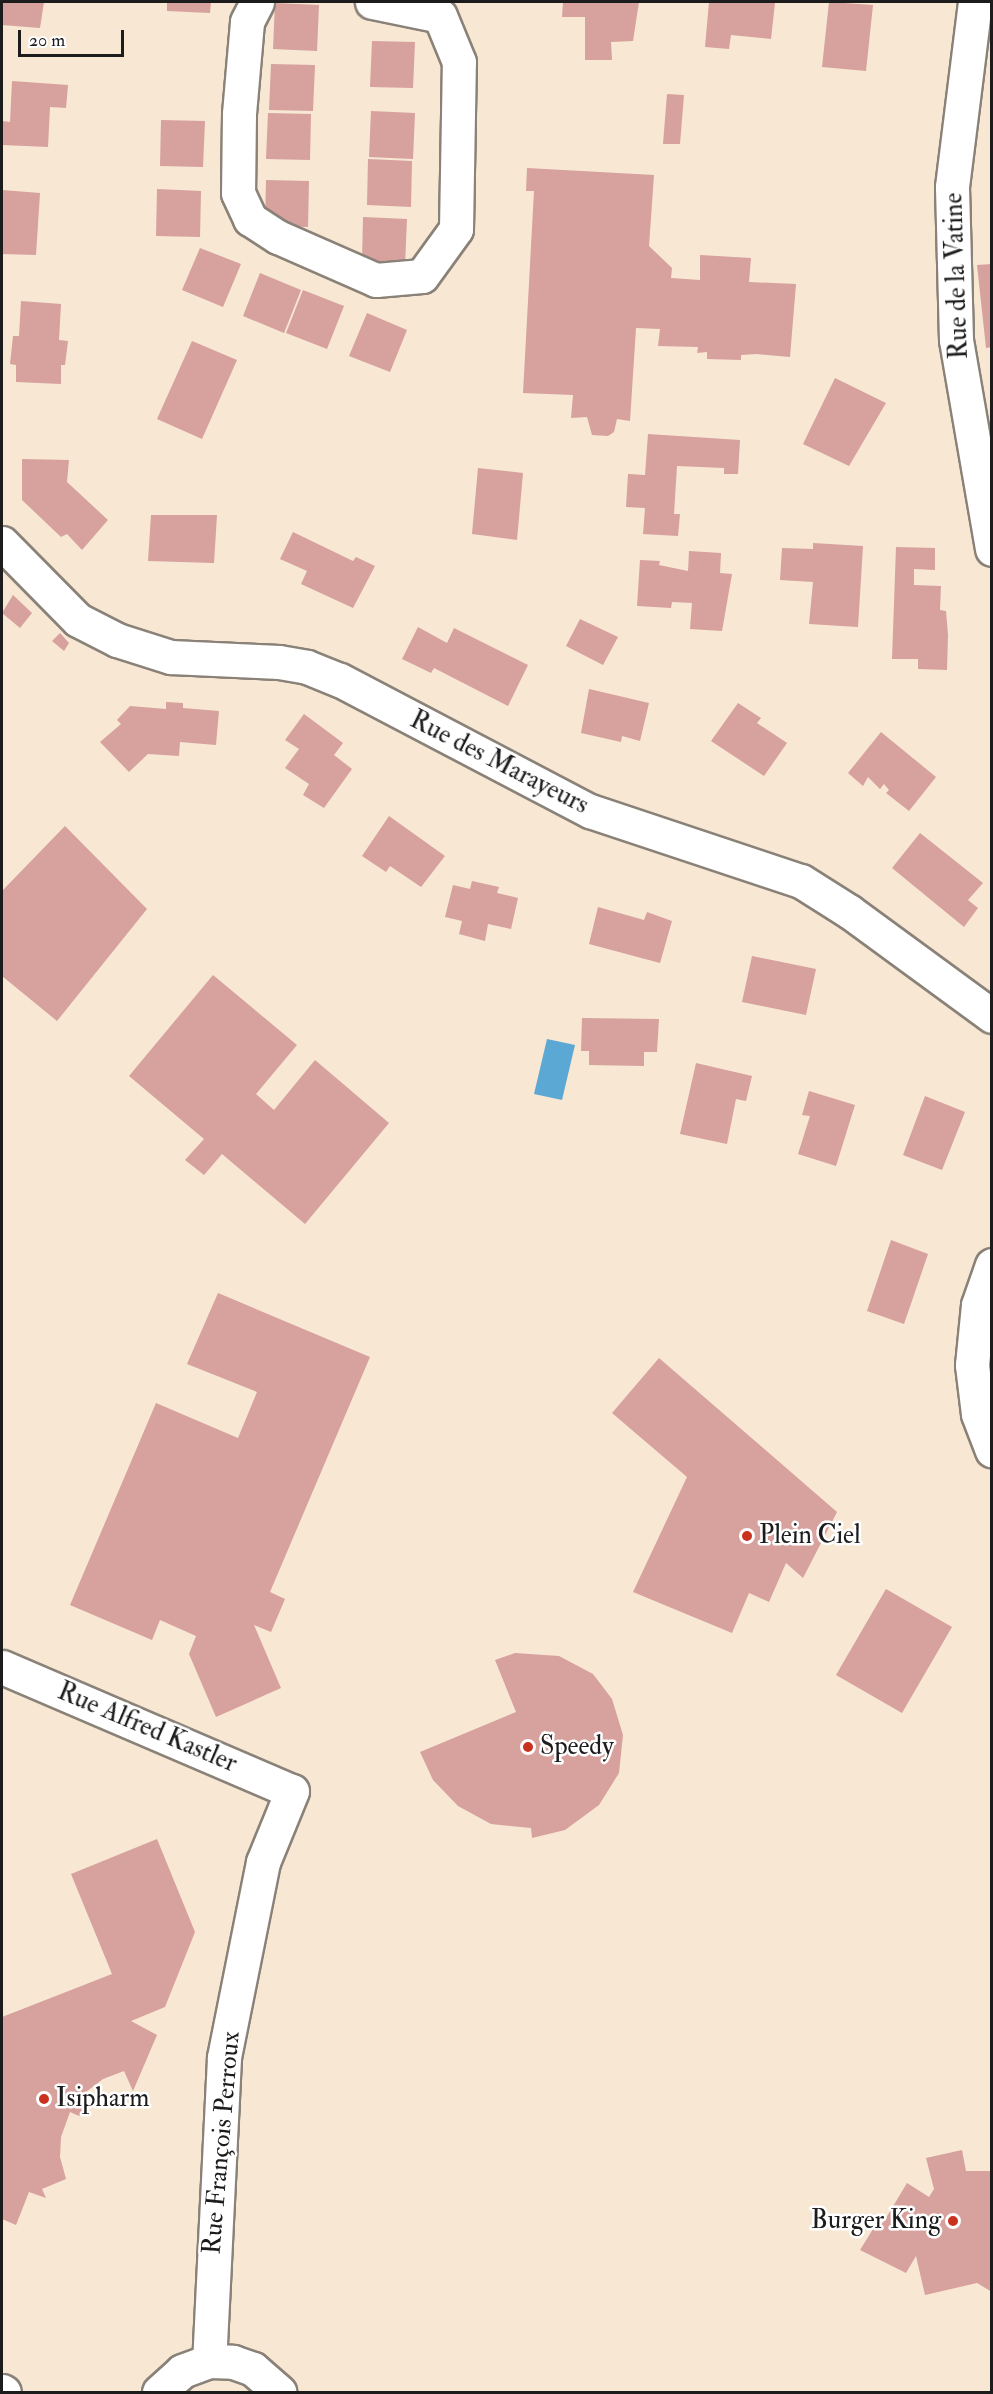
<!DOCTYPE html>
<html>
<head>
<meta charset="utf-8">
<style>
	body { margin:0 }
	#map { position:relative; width:993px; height:2394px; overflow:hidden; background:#f7e7d3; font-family:"IM FELL Double Pica",serif }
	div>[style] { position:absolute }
	.water>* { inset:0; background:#5ca8d5 }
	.building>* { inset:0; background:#d7a19d }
	.roads { filter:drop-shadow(2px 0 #8a8278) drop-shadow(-2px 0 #8a8278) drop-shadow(0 2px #8a8278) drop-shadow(0 -2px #8a8278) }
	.street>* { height:33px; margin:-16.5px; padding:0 16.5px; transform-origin:16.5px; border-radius:16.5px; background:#fff }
	.dots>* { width:16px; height:16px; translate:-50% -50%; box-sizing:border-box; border:3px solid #fff; border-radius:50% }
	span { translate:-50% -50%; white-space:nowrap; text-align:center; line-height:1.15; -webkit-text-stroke:5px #fff; paint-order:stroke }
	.street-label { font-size:26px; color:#1c1c1c }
	.poi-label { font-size:26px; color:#1c1c1c }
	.left { translate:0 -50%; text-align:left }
	.right { translate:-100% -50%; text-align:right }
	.frame { position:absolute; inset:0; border:3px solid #1c1c1c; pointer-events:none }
	.scale { position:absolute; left:18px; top:30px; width:106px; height:27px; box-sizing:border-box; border:3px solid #1c1c1c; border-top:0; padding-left:8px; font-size:18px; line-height:21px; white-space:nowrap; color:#1c1c1c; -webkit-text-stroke:4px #fff; paint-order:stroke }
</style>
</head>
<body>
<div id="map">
	<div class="water">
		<div style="clip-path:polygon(547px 1039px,575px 1045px,562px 1100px,534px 1094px)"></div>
	</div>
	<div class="building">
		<div style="clip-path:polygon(2px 2px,44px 2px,40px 28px,2px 25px)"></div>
		<div style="clip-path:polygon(167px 2px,211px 2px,210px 13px,167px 11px)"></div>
		<div style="clip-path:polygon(563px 2px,639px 2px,633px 41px,611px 42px,612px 60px,585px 60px,585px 17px,562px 17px)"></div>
		<div style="clip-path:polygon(709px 2px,775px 3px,771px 39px,731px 35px,729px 49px,705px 47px)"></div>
		<div style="clip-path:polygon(829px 2px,873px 5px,866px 71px,822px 67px)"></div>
		<div style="clip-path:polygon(275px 3px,319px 5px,317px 51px,273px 49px)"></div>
		<div style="clip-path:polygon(372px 41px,415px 42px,413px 88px,370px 87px)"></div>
		<div style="clip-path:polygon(271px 64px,315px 65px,313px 111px,269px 110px)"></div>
		<div style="clip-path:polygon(12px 81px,68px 85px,66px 108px,50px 107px,48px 147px,2px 145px,2px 121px,10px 122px)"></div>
		<div style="clip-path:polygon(667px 94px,684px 95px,680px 144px,663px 144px)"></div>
		<div style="clip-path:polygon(371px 111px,415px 113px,413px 159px,369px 157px)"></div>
		<div style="clip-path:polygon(268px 113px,311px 114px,310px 160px,266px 159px)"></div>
		<div style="clip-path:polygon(161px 120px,205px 121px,203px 167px,160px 166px)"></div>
		<div style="clip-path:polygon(368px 159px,412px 161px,411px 207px,367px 205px)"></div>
		<div style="clip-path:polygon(527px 168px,654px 175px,649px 246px,672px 268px,671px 278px,700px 280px,700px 255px,751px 258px,749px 282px,796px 284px,790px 357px,756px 354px,741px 355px,741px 360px,707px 359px,707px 352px,697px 353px,698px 347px,658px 346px,660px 329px,636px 328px,630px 421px,617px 419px,614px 432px,608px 436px,592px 435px,587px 417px,571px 418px,573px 395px,523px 393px,534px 191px,526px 191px)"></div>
		<div style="clip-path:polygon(266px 180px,309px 181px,308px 227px,265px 226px)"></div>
		<div style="clip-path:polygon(157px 189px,201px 191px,200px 237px,156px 236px)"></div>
		<div style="clip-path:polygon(2px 190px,40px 193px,36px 255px,2px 254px)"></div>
		<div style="clip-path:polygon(363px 217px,407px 219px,405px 265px,362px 263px)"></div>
		<div style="clip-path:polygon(200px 248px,241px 264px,223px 307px,182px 290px)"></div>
		<div style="clip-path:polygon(992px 264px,992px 347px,986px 348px,977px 265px)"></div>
		<div style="clip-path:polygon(260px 273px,301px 290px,284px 333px,243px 316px)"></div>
		<div style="clip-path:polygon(303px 290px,344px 306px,327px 349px,286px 333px)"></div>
		<div style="clip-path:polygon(21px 301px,61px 304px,59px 340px,68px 341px,65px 365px,61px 365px,61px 384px,16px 382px,16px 365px,10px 364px,13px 336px,19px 336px)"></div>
		<div style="clip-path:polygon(367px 313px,407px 330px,390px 372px,349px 356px)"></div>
		<div style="clip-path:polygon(192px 341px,237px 360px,202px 439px,157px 419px)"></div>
		<div style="clip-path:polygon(835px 378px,886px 403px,849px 466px,803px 444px)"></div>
		<div style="clip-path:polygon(648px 434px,740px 440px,738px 474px,724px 474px,724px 468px,677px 466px,674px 514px,680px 514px,678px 536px,643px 534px,645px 508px,626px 507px,628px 474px,645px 475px)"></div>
		<div style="clip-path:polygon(22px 459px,69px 460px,67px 482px,108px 520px,82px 550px,67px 534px,61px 537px,22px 500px)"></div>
		<div style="clip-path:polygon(478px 468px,523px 473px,517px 540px,472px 534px)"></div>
		<div style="clip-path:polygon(151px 515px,217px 515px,214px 563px,148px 561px)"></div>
		<div style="clip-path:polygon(293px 532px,353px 561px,356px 557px,375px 566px,353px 608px,301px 584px,307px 571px,280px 559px)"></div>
		<div style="clip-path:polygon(813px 543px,863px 546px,858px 627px,809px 624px,813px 582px,780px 580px,782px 548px,813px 549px)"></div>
		<div style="clip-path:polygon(896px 547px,935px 548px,935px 570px,914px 569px,914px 585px,941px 586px,940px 610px,946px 611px,948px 635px,947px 670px,918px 669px,918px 659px,892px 659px)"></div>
		<div style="clip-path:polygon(689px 551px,721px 553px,720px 573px,732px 574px,722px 631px,690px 629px,692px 603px,672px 602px,671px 608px,637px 606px,640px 560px,660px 561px,659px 565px,688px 571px)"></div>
		<div style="clip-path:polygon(13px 595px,32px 613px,20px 628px,2px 613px)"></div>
		<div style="clip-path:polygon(580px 619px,618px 637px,603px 665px,566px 646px)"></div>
		<div style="clip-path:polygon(418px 627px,447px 643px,454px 628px,528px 665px,508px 706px,434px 668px,431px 673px,402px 659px)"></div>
		<div style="clip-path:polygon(60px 633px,69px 643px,64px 651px,52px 641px)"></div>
		<div style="clip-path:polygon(589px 689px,649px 703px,640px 741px,622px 736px,621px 742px,581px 733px)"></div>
		<div style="clip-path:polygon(166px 702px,183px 703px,183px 708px,219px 711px,216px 745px,180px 742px,179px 756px,148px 754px,129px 772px,100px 742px,121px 724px,117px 720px,130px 706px,166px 709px)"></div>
		<div style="clip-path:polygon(738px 703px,761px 718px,757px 723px,787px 743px,764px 776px,711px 741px)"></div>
		<div style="clip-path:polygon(304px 714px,343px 743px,334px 755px,352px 769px,324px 808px,303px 795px,309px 784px,285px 768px,299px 749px,285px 740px)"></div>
		<div style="clip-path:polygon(881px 732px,936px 777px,909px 811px,886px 793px,889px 790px,884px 784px,880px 789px,868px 777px,863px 786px,848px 773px)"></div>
		<div style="clip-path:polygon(389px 816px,445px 856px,421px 887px,390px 866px,386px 872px,362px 856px)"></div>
		<div style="clip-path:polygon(65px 826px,147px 909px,57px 1021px,2px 976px,2px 891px)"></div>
		<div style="clip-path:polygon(920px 833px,983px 883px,968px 900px,978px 908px,964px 927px,892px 868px)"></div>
		<div style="clip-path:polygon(472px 881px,499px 887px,497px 893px,518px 898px,511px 929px,488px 924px,485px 941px,459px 934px,462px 921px,445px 917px,453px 885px,470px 889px)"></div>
		<div style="clip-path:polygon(598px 907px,644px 920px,647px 912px,672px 921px,660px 963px,589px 944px)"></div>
		<div style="clip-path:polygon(752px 956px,816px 969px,806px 1015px,742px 1002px)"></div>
		<div style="clip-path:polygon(213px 975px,297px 1045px,256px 1094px,274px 1110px,315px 1060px,389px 1123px,305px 1224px,222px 1154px,204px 1175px,185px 1160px,204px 1139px,129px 1076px)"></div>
		<div style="clip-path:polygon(582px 1018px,659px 1019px,657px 1052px,644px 1052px,644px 1066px,589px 1065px,589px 1051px,581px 1051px)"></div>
		<div style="clip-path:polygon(696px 1063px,752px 1076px,746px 1101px,736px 1099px,727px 1144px,680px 1134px)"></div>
		<div style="clip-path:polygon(809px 1091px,855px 1105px,836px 1166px,798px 1154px,810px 1116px,802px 1115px)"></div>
		<div style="clip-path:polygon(925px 1096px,965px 1112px,942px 1170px,903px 1155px)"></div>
		<div style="clip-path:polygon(891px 1240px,928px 1254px,904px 1324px,867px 1311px)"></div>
		<div style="clip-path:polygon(218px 1293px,370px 1357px,270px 1592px,285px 1599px,271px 1632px,254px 1625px,281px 1688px,216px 1717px,189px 1654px,196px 1636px,160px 1620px,152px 1640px,70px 1605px,156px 1403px,238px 1438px,257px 1392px,187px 1364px)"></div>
		<div style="clip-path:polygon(659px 1358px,837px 1512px,803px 1578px,786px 1563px,769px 1602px,749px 1593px,732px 1633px,633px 1592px,687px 1477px,612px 1413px)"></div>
		<div style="clip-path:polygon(886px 1589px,952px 1627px,902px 1713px,836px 1675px)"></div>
		<div style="clip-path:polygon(515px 1653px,559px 1656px,593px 1674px,612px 1699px,623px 1735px,619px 1773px,599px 1805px,565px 1830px,532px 1838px,531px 1828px,491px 1824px,458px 1806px,433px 1780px,420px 1752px,516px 1712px,495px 1660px)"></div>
		<div style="clip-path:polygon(157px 1839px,195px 1932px,165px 2007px,131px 2021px,157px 2035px,133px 2091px,124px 2071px,103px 2079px,82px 2095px,89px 2102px,79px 2116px,70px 2112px,61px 2137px,60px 2157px,66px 2179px,42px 2189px,46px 2198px,29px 2192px,16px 2225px,2px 2219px,2px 2017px,112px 1974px,71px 1874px)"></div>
		<div style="clip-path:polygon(962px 2150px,966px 2171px,992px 2171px,992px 2292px,977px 2283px,925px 2295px,916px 2256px,906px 2273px,860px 2250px,878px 2221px,883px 2223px,907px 2183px,929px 2197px,934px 2189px,926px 2158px)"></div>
	</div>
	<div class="roads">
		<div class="street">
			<div style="left:257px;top:2px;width:22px;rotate:117deg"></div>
			<div style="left:247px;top:22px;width:92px;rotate:95deg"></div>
			<div style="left:239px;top:114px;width:79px;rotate:90.7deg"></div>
			<div style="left:238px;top:193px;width:29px;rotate:65deg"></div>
			<div style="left:250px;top:219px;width:33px;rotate:33deg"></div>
			<div style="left:278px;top:237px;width:107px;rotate:23.7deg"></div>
			<div style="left:376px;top:280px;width:46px;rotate:-5deg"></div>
			<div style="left:422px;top:276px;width:58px;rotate:-54.1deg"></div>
			<div style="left:456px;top:229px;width:167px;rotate:-89deg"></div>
			<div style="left:459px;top:62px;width:50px;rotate:-112.4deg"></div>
			<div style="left:372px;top:2px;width:69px;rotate:11.6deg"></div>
			<div style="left:975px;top:2px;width:186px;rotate:97.1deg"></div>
			<div style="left:952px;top:187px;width:153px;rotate:88.5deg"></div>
			<div style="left:956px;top:340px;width:212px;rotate:80.2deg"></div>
			<div style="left:2px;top:543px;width:108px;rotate:45.4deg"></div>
			<div style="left:78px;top:620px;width:44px;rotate:27.1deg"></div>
			<div style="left:117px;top:640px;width:57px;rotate:17.5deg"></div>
			<div style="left:171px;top:657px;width:108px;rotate:2.7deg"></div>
			<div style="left:279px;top:662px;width:28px;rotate:10deg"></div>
			<div style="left:307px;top:667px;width:35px;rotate:22deg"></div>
			<div style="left:340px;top:680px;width:282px;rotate:27.7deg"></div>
			<div style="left:590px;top:811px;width:222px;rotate:18.4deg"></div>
			<div style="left:801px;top:881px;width:58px;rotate:32.3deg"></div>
			<div style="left:850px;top:912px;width:176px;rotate:36.2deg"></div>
			<div style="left:992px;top:1265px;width:42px;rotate:109.3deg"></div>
			<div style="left:978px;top:1305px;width:60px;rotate:95.7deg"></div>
			<div style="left:972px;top:1365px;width:49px;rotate:83deg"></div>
			<div style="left:978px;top:1414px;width:39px;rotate:69deg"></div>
			<div style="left:2px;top:1667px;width:315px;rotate:23.2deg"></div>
			<div style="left:292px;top:1791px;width:77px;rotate:112.2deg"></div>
			<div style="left:263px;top:1862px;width:200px;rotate:101.3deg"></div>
			<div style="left:224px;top:2058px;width:303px;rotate:92.8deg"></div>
			<div style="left:2px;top:2391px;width:2px;rotate:27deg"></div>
			<div style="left:159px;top:2392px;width:31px;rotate:-42deg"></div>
			<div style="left:182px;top:2371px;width:29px;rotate:-20deg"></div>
			<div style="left:209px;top:2361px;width:24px;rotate:2deg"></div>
			<div style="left:233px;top:2362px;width:21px;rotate:19deg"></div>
			<div style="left:253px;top:2369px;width:35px;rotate:41deg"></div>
		</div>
	</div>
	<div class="dots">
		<div style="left:747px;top:1536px;background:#c8321e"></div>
		<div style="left:528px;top:1747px;background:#c8321e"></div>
		<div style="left:44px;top:2099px;background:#c8321e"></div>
		<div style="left:953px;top:2221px;background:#c8321e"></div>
	</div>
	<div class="street-label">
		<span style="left:957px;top:276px;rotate:-92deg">Rue de la Vatine</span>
		<span style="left:499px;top:763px;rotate:27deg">Rue des Marayeurs</span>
		<span style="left:147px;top:1728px;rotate:23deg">Rue Alfred Kastler</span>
		<span style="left:222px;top:2143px;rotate:-85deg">Rue François Perroux</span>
	</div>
	<div class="poi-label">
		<span class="left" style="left:759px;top:1536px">Plein Ciel</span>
		<span class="left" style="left:540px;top:1747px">Speedy</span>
		<span class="left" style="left:56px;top:2099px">Isipharm</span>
		<span class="right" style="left:941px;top:2221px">Burger King</span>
	</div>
	<div class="frame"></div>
	<div class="scale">20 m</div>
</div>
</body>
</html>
